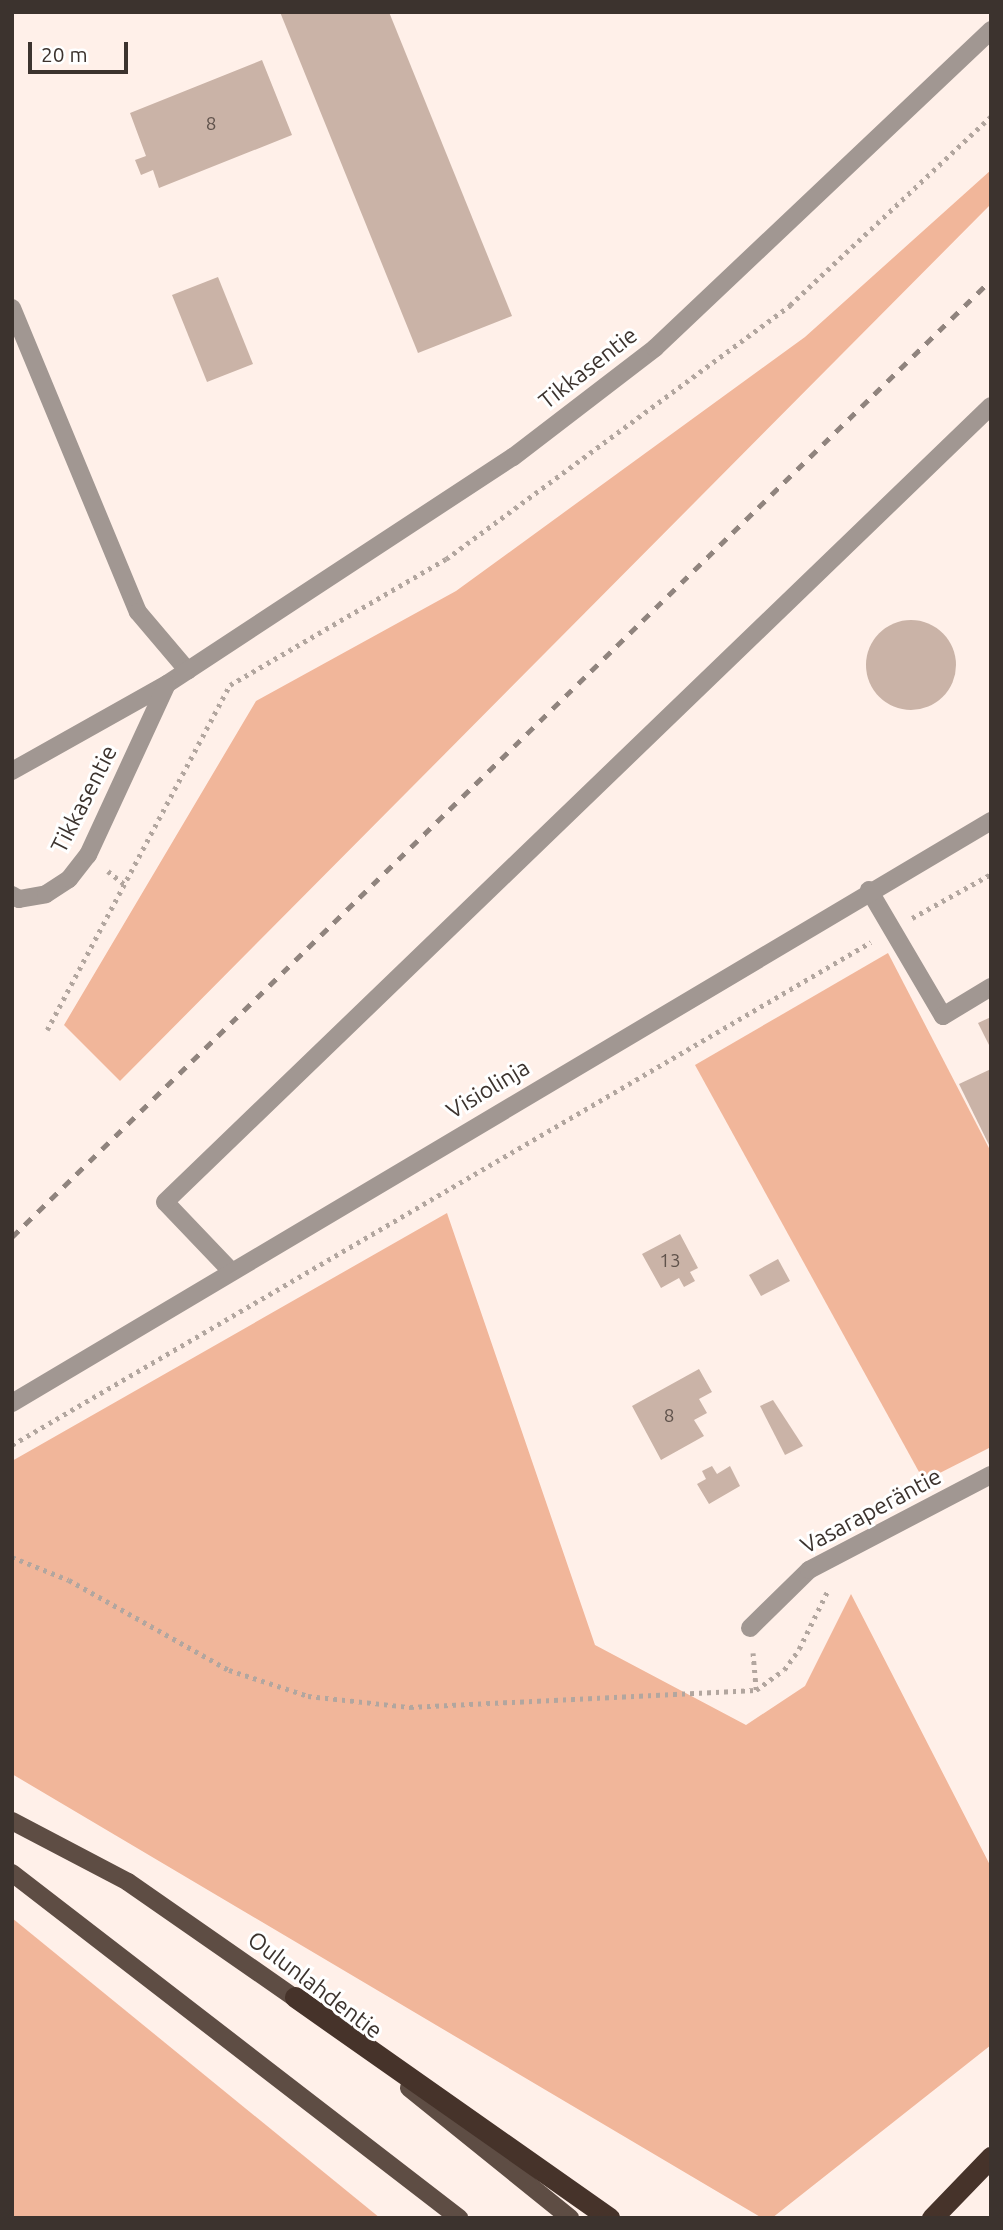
<!DOCTYPE html>
<html>
<head>
<meta charset="utf-8">
<style>
	body { margin:0 }
	#map { position:relative; width:1003px; height:2230px; overflow:hidden; background:#fff0e9; font-family:Ubuntu,sans-serif }
	div>[style] { position:absolute }
	.green>* { inset:0; background:#f1b69a }
	.building>* { inset:0; background:#cab3a7 }
	.round { border-radius:50% }
	.path>* { height:4.5px; margin-top:-2.25px; transform-origin:0; background:repeating-linear-gradient(90deg,#b2a69f 0 3.5px,transparent 0 8.5px) }
	.minor>* { height:18px; margin:-9px; padding:0 9px; transform-origin:9px; border-radius:9px; background:#a19792 }
	.major>* { height:18px; margin:-9px; padding:0 9px; transform-origin:9px; border-radius:9px; background:#5e4d44 }
	.highway>* { height:21px; margin:-10.5px; padding:0 10.5px; transform-origin:10.5px; border-radius:10.5px; background:#46332a }
	.rail>* { height:5px; margin-top:-2.5px; transform-origin:0; background:repeating-linear-gradient(90deg,#90847e 0 9px,transparent 0 18px) }
	span { translate:-50% -50%; white-space:nowrap; text-align:center; line-height:1.15; -webkit-text-stroke:6px #fff; paint-order:stroke }
	.number-label { font-size:19px; color:#60534c }
	.number-label span { -webkit-text-stroke-width:0 }
	.street-label { font-size:23px; color:#3c332e }
	.frame { position:absolute; inset:0; border:14px solid #3c332e; pointer-events:none }
	.scale { position:absolute; left:28px; top:42px; width:100px; height:32px; box-sizing:border-box; border:4px solid #3c332e; border-top:0; padding-left:9px; font-size:21px; line-height:24px; white-space:nowrap; color:#3c332e; -webkit-text-stroke:5px #fff; paint-order:stroke }
</style>
</head>
<body>
<div id="map">
	<div class="green">
		<div style="clip-path:polygon(991px 170px,991px 204px,120px 1081px,64px 1025px,256px 701px,456px 591px,805px 337px)"></div>
		<div style="clip-path:polygon(888px 953px,991px 1152px,991px 1447px,924px 1481px,695px 1065px)"></div>
		<div style="clip-path:polygon(447px 1213px,595px 1645px,746px 1725px,805px 1686px,851px 1594px,991px 1867px,991px 2045px,772px 2218px,762px 2218px,12px 1774px,12px 1461px)"></div>
		<div style="clip-path:polygon(12px 1918px,380px 2218px,12px 2218px)"></div>
	</div>
	<div class="building">
		<div style="clip-path:polygon(280px 12px,389px 12px,512px 316px,418px 353px)"></div>
		<div style="clip-path:polygon(262px 60px,292px 135px,159px 188px,153px 170px,141px 175px,135px 160px,146px 156px,130px 113px)"></div>
		<div style="clip-path:polygon(218px 277px,253px 364px,207px 382px,172px 295px)"></div>
		<div class="round" style="left:866px;top:620px;width:90px;height:90px"></div>
		<div style="clip-path:polygon(991px 1017px,991px 1049px,978px 1023px)"></div>
		<div style="clip-path:polygon(991px 1069px,991px 1149px,959px 1084px)"></div>
		<div style="clip-path:polygon(680px 1234px,698px 1268px,690px 1272px,695px 1281px,684px 1287px,679px 1278px,661px 1288px,642px 1254px)"></div>
		<div style="clip-path:polygon(778px 1259px,790px 1281px,761px 1296px,749px 1275px)"></div>
		<div style="clip-path:polygon(699px 1369px,712px 1392px,699px 1399px,707px 1413px,694px 1420px,704px 1436px,661px 1460px,632px 1406px)"></div>
		<div style="clip-path:polygon(773px 1400px,803px 1446px,785px 1455px,760px 1406px)"></div>
		<div style="clip-path:polygon(712px 1466px,717px 1474px,730px 1466px,740px 1486px,709px 1504px,697px 1484px,706px 1479px,702px 1471px)"></div>
	</div>
	<div class="path">
		<div style="left:108px;top:871px;width:21px;rotate:39deg"></div>
		<div style="left:912px;top:918px;width:90px;rotate:-29.1deg"></div>
		<div style="left:47px;top:1030px;width:391px;rotate:-62.1deg"></div>
		<div style="left:230px;top:685px;width:250px;rotate:-30.3deg"></div>
		<div style="left:446px;top:559px;width:428px;rotate:-36.4deg"></div>
		<div style="left:790px;top:305px;width:276px;rotate:-43.2deg"></div>
		<div style="left:12px;top:1445px;width:995px;rotate:-30.35deg"></div>
		<div style="left:12px;top:1557px;width:61px;rotate:22deg"></div>
		<div style="left:69px;top:1580px;width:184px;rotate:29.4deg"></div>
		<div style="left:229px;top:1670px;width:83px;rotate:18.2deg"></div>
		<div style="left:308px;top:1696px;width:103px;rotate:6.2deg"></div>
		<div style="left:410px;top:1707px;width:346px;rotate:-2.8deg"></div>
		<div style="left:756px;top:1690px;width:37px;rotate:-95deg"></div>
		<div style="left:756px;top:1690px;width:34px;rotate:-36deg"></div>
		<div style="left:784px;top:1670px;width:26px;rotate:-54deg"></div>
		<div style="left:799px;top:1649px;width:64px;rotate:-63.8deg"></div>
	</div>
	<div class="minor">
		<div style="left:12px;top:308px;width:329px;rotate:67.5deg"></div>
		<div style="left:138px;top:612px;width:77px;rotate:49.7deg"></div>
		<div style="left:12px;top:771px;width:178px;rotate:-29.3deg"></div>
		<div style="left:167px;top:684px;width:414px;rotate:-33.3deg"></div>
		<div style="left:513px;top:457px;width:179px;rotate:-37.5deg"></div>
		<div style="left:655px;top:348px;width:463px;rotate:-43.4deg"></div>
		<div style="left:869px;top:890px;width:146px;rotate:59.6deg"></div>
		<div style="left:943px;top:1016px;width:56px;rotate:-31.1deg"></div>
		<div style="left:12px;top:895px;width:8px;rotate:30deg"></div>
		<div style="left:19px;top:899px;width:27px;rotate:-10deg"></div>
		<div style="left:46px;top:894px;width:27px;rotate:-33deg"></div>
		<div style="left:69px;top:879px;width:31px;rotate:-52deg"></div>
		<div style="left:88px;top:855px;width:188px;rotate:-65.2deg"></div>
		<div style="left:231px;top:1271px;width:95px;rotate:-133.7deg"></div>
		<div style="left:165px;top:1202px;width:1147px;rotate:-43.94deg"></div>
		<div style="left:12px;top:1403px;width:1139px;rotate:-30.73deg"></div>
		<div style="left:750px;top:1628px;width:83px;rotate:-44.5deg"></div>
		<div style="left:809px;top:1570px;width:205px;rotate:-27.6deg"></div>
	</div>
	<div class="major">
		<div style="left:12px;top:1821px;width:131px;rotate:27.7deg"></div>
		<div style="left:128px;top:1882px;width:216px;rotate:34.8deg"></div>
		<div style="left:12px;top:1873px;width:565px;rotate:37.66deg"></div>
		<div style="left:409px;top:2088px;width:207px;rotate:38.9deg"></div>
	</div>
	<div class="highway">
		<div style="left:295px;top:1997px;width:384px;rotate:35.1deg"></div>
		<div style="left:932px;top:2218px;width:85px;rotate:-46deg"></div>
	</div>
	<div class="rail">
		<div style="left:12px;top:1237px;width:1369px;rotate:-44.35deg"></div>
	</div>
	<div class="number-label">
		<span style="left:211px;top:124px">8</span>
		<span style="left:670px;top:1261px">13</span>
		<span style="left:669px;top:1416px">8</span>
	</div>
	<div class="street-label">
		<span style="left:588px;top:368px;rotate:-38deg">Tikkasentie</span>
		<span style="left:84px;top:799px;rotate:-63deg">Tikkasentie</span>
		<span style="left:488px;top:1089px;rotate:-31deg">Visiolinja</span>
		<span style="left:871px;top:1511px;rotate:-28deg">Vasaraperäntie</span>
		<span style="left:315px;top:1985px;rotate:37deg">Oulunlahdentie</span>
	</div>
	<div class="frame"></div>
	<div class="scale">20 m</div>
</div>
</body>
</html>
